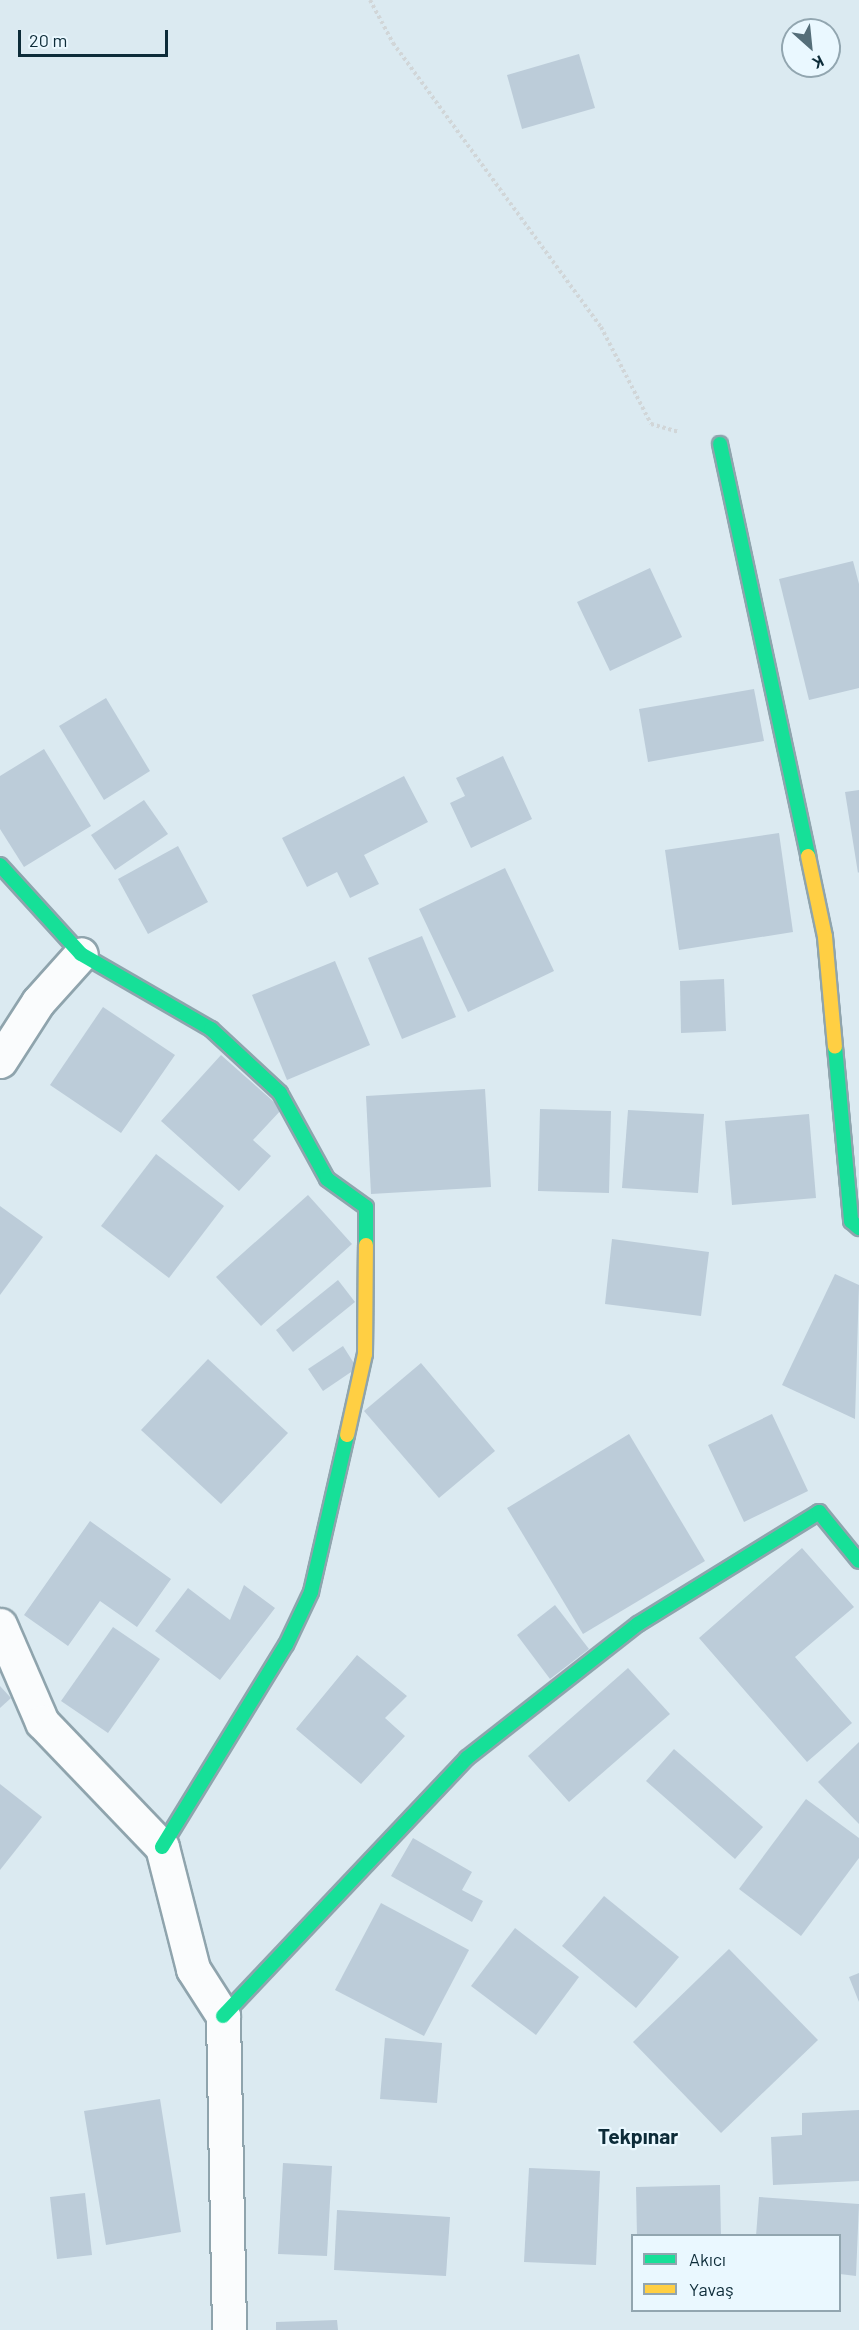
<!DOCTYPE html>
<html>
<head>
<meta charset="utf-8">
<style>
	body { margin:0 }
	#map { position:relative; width:859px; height:2330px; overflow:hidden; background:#dbeaf1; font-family:Barlow,sans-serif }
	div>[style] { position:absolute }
	.building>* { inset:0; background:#bcccd9 }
	.path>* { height:4px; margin-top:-2px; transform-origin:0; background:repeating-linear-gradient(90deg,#d1d6d8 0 3px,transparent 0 6px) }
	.roads { filter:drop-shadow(2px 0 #8fa4ad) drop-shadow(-2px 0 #8fa4ad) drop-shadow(0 2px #8fa4ad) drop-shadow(0 -2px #8fa4ad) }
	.street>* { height:33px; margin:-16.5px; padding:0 16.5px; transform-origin:16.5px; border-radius:16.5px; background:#fafcfd }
	.fast>* { height:14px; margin:-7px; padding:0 7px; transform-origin:7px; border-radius:7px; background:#16e098 }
	.slow>* { height:14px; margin:-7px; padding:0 7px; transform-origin:7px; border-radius:7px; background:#ffcf43 }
	span { translate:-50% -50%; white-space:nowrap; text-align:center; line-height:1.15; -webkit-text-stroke:4.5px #eaf8ff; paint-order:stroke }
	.quarter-label { font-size:21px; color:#0d2c39; font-weight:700 }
	.legend { position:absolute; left:631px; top:2234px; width:210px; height:78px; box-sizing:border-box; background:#eaf8ff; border:2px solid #92a6b0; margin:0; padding:8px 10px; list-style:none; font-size:18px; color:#0d2c39 }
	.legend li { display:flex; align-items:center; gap:12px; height:30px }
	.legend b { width:30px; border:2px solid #92a6b0 }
	.north { position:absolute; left:781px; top:18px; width:60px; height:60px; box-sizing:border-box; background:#eaf8ff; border:2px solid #92a6b0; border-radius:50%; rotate:153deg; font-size:16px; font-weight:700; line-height:24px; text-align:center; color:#0d2c39 }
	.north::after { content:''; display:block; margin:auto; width:21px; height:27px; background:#556e79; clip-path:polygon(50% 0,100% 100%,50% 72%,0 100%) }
	.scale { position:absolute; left:18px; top:30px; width:150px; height:27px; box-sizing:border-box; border:3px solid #0d2c39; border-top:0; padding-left:8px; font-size:18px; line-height:21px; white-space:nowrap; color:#0d2c39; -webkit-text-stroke:4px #eaf8ff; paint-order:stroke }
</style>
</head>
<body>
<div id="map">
	<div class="building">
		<div style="clip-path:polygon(579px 54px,595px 108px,522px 129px,507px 75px)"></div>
		<div style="clip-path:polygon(853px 561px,859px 584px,859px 688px,809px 700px,779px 579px)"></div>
		<div style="clip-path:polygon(650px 568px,682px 637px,610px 671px,577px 602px)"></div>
		<div style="clip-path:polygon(754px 689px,764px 741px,648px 762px,639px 709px)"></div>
		<div style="clip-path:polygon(106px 698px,150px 771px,104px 800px,59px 726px)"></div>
		<div style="clip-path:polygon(44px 749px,91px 826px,24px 867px,0 829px,0 776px)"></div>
		<div style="clip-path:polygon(503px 756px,532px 819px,471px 848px,450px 803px,465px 796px,456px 778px)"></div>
		<div style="clip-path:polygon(404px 776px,428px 822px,364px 855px,379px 884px,350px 898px,337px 872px,307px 887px,282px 838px)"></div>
		<div style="clip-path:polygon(859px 790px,859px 872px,858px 873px,845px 792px)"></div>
		<div style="clip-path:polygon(144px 800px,168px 834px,115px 870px,91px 835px)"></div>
		<div style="clip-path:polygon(779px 833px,793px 932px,679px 950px,665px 850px)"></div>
		<div style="clip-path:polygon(178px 846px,208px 902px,148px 934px,118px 879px)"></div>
		<div style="clip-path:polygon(505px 868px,554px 971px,468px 1012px,419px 909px)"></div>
		<div style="clip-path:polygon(422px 936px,456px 1017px,402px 1039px,368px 958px)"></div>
		<div style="clip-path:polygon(335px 961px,370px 1045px,287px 1080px,252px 995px)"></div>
		<div style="clip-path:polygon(724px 979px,726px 1031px,681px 1033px,680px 981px)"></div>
		<div style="clip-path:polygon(103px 1007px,175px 1055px,121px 1133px,50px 1085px)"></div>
		<div style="clip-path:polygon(221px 1055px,282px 1109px,253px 1140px,271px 1156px,239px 1191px,161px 1121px)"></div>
		<div style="clip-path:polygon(485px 1089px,491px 1187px,371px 1194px,366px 1096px)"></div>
		<div style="clip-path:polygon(540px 1109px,611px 1111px,609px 1193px,538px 1191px)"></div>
		<div style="clip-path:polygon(628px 1110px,704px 1114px,698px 1193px,622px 1188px)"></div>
		<div style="clip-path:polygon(809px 1114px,816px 1198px,732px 1205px,725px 1121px)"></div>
		<div style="clip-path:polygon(156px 1154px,224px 1206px,169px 1278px,101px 1226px)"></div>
		<div style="clip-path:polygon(308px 1195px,352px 1244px,261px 1326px,216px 1277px)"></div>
		<div style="clip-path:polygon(0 1206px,43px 1237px,0 1295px)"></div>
		<div style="clip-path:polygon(612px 1239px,709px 1252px,701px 1316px,605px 1304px)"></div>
		<div style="clip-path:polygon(835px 1274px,859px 1285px,855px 1419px,782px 1385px)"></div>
		<div style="clip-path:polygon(338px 1280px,355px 1302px,293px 1352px,276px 1330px)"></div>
		<div style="clip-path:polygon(343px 1346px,357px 1368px,323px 1391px,308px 1369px)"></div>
		<div style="clip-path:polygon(208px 1359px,288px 1433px,221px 1504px,141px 1430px)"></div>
		<div style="clip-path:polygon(421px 1363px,495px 1451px,439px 1498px,364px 1411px)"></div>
		<div style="clip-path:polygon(772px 1414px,808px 1491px,744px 1522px,708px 1445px)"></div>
		<div style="clip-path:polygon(629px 1434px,705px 1561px,583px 1634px,507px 1508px)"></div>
		<div style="clip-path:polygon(90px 1521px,171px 1579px,137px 1627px,100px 1601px,68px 1646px,24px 1615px)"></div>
		<div style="clip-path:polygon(802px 1548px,854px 1607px,795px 1657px,852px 1723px,807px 1762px,699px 1638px)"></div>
		<div style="clip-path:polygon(244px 1585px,275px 1608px,220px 1680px,155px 1631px,188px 1588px,230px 1620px)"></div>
		<div style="clip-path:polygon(555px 1605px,589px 1649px,550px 1679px,517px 1635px)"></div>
		<div style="clip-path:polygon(113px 1627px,160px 1659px,108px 1733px,61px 1701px)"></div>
		<div style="clip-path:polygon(357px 1655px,407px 1696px,385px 1718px,405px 1736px,361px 1784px,296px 1729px)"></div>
		<div style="clip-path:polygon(628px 1668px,670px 1714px,569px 1802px,528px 1756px)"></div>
		<div style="clip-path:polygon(0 1686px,11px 1698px,0 1708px)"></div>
		<div style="clip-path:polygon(859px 1742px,859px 1824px,818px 1782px)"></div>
		<div style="clip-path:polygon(674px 1749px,763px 1827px,735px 1859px,646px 1781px)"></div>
		<div style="clip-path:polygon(0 1784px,42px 1817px,0 1870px)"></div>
		<div style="clip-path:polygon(806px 1799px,859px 1838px,859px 1858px,801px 1936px,739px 1889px)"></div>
		<div style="clip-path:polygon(413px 1838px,472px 1872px,462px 1890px,483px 1901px,472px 1922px,391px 1876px)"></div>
		<div style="clip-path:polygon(604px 1896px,679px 1957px,636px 2008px,562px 1946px)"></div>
		<div style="clip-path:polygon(381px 1903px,469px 1950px,424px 2036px,335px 1990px)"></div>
		<div style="clip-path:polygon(515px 1928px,579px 1977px,536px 2035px,471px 1986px)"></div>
		<div style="clip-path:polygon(729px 1949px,818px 2040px,721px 2133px,633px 2042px)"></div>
		<div style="clip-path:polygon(859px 1973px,859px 2002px,849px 1977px)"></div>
		<div style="clip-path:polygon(385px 2038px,442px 2043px,437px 2103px,380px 2099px)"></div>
		<div style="clip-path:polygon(160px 2099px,181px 2232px,106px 2245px,84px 2111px)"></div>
		<div style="clip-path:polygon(859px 2110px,859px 2181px,773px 2185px,771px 2137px,802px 2135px,802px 2113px)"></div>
		<div style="clip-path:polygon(283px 2163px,332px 2166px,327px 2256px,278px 2254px)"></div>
		<div style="clip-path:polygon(529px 2168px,600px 2171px,596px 2265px,524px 2262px)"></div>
		<div style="clip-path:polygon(720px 2185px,721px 2236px,637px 2236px,636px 2187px)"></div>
		<div style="clip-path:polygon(85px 2193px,92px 2255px,57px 2259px,50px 2197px)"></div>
		<div style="clip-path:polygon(759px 2197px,859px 2204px,856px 2276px,840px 2274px,840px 2236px,756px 2236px)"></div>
		<div style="clip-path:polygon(337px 2210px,450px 2217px,446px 2276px,334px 2270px)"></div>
		<div style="clip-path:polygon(337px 2320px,338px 2330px,276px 2330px,276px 2322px)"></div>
	</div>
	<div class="path">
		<div style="left:370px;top:0;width:49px;rotate:61.9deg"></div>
		<div style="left:393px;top:43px;width:352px;rotate:53.8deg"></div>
		<div style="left:601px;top:327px;width:109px;rotate:62.7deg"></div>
		<div style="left:651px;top:424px;width:29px;rotate:16deg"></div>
	</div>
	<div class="roads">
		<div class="street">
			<div style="left:0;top:1061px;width:70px;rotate:-57.2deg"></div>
			<div style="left:38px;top:1002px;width:64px;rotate:-48.1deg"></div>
			<div style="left:0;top:1625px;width:106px;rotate:66.6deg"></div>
			<div style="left:42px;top:1722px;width:173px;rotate:46.2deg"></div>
			<div style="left:162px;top:1847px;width:126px;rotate:75.7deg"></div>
			<div style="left:193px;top:1969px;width:56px;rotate:57.4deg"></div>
			<div style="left:223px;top:2016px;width:314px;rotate:88.9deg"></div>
		</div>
		<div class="fast">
			<div style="left:720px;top:444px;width:421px;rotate:77.9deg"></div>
			<div style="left:0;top:865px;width:120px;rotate:47.7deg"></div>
			<div style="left:81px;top:954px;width:150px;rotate:30deg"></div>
			<div style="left:211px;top:1029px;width:94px;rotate:42.8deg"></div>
			<div style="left:280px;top:1093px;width:98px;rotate:61.3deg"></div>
			<div style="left:327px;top:1179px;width:48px;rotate:35.7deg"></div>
			<div style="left:366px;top:1207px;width:38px;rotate:90deg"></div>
			<div style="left:835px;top:1047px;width:175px;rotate:84.7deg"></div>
			<div style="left:851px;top:1221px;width:11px;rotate:41deg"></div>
			<div style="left:162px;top:1847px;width:237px;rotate:-58.5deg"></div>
			<div style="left:286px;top:1645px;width:59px;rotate:-64.7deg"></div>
			<div style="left:311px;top:1592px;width:161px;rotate:-77.1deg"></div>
			<div style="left:223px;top:2016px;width:355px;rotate:-46.6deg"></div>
			<div style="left:467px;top:1758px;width:217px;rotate:-38.1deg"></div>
			<div style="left:638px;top:1624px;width:213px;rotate:-31.7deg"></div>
			<div style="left:819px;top:1512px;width:63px;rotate:50.8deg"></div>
		</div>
		<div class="slow">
			<div style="left:808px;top:856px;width:83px;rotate:78.1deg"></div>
			<div style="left:825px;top:937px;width:110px;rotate:84.8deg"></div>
			<div style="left:347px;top:1435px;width:83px;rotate:-77.5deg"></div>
			<div style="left:365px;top:1354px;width:109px;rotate:-89.5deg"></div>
		</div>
	</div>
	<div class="quarter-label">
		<span style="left:638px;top:2136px">Tekpınar</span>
	</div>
	<ul class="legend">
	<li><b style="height:8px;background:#16e098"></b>Akıcı</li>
	<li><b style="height:8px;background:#ffcf43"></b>Yavaş</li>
	</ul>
	<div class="north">K</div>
	<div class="scale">20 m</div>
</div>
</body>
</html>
